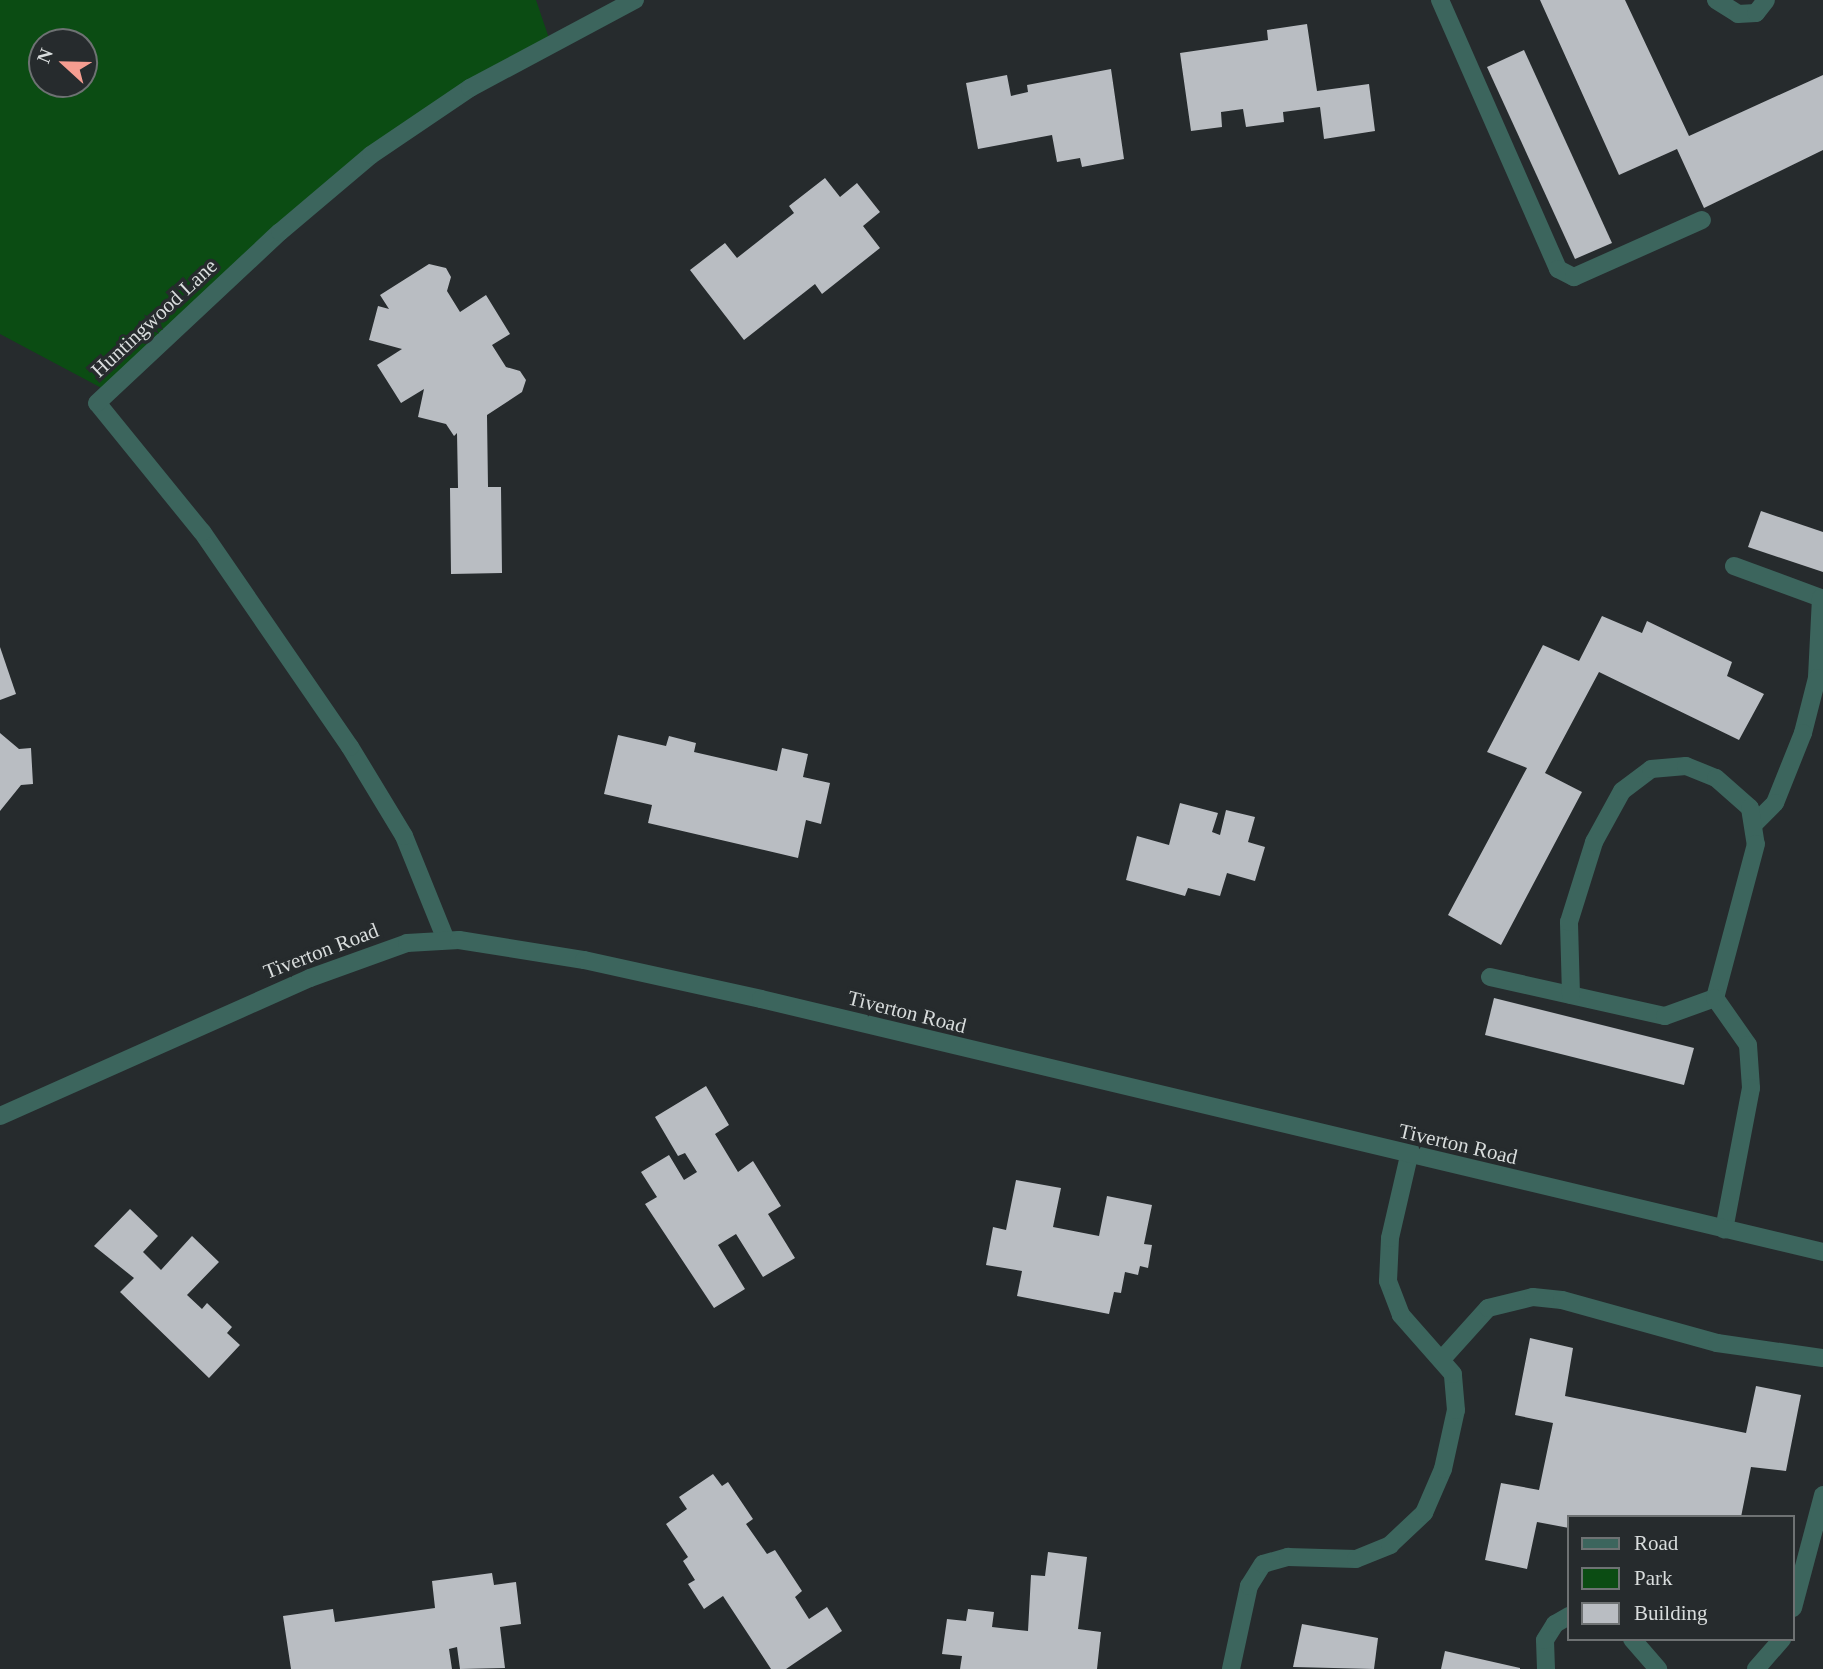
<!DOCTYPE html>
<html>
<head>
<meta charset="utf-8">
<style>
	body { margin:0 }
	#map { position:relative; width:1823px; height:1669px; overflow:hidden; background:#262b2d; font-family:"Times New Roman",serif }
	div>[style] { position:absolute }
	.green>* { inset:0; background:#0b4c13 }
	.building>* { inset:0; background:#b9bdc2 }
	.service>* { height:18px; margin:-9px; padding:0 9px; transform-origin:9px; border-radius:9px; background:#3c655d }
	.minor>* { height:18px; margin:-9px; padding:0 9px; transform-origin:9px; border-radius:9px; background:#3c655d }
	span { translate:-50% -50%; white-space:nowrap; text-align:center; line-height:1.15; -webkit-text-stroke:7px #262b2d; paint-order:stroke }
	.street-label { font-size:21px; color:#d9dddd }
	.legend { position:absolute; left:1567px; top:1515px; width:228px; height:126px; box-sizing:border-box; background:#262b2d; border:2px solid #6e7273; margin:0; padding:9px 12px; list-style:none; font-size:21px; color:#d9dddd }
	.legend li { display:flex; align-items:center; gap:14px; height:35px }
	.legend b { width:35px; border:2px solid #6e7273 }
	.north { position:absolute; left:28px; top:28px; width:70px; height:70px; box-sizing:border-box; background:#262b2d; border:2px solid #6e7273; border-radius:50%; rotate:292deg; font-size:19px; font-weight:700; line-height:28px; text-align:center; color:#d9dddd }
	.north::after { content:''; display:block; margin:auto; width:24px; height:32px; background:#f59d90; clip-path:polygon(50% 0,100% 100%,50% 72%,0 100%) }
</style>
</head>
<body>
<div id="map">
	<div class="green">
		<div style="clip-path:polygon(evenodd,0 0,536px 0,552px 47px,404px 133px,109px 392px,0 334px,0 0,42px 42px,84px 42px,84px 84px,42px 84px,42px 42px)"></div>
	</div>
	<div class="building">
		<div style="clip-path:polygon(1540px 0,1625px 0,1689px 136px,1823px 75px,1823px 150px,1704px 208px,1677px 149px,1619px 175px)"></div>
		<div style="clip-path:polygon(1307px 24px,1317px 91px,1369px 84px,1375px 131px,1324px 139px,1320px 107px,1283px 112px,1284px 122px,1246px 127px,1243px 109px,1221px 112px,1222px 127px,1191px 131px,1180px 53px,1268px 40px,1267px 30px)"></div>
		<div style="clip-path:polygon(1524px 50px,1612px 243px,1575px 259px,1487px 67px)"></div>
		<div style="clip-path:polygon(1111px 69px,1124px 159px,1082px 167px,1080px 158px,1057px 162px,1052px 135px,978px 149px,966px 83px,1007px 75px,1011px 96px,1028px 92px,1027px 85px)"></div>
		<div style="clip-path:polygon(825px 178px,840px 197px,857px 183px,880px 212px,863px 226px,880px 248px,822px 294px,815px 284px,744px 340px,690px 270px,725px 243px,737px 258px,794px 213px,789px 206px)"></div>
		<div style="clip-path:polygon(429px 264px,446px 268px,451px 277px,447px 291px,460px 312px,486px 295px,510px 334px,492px 345px,506px 367px,520px 371px,526px 380px,522px 392px,487px 415px,488px 487px,501px 487px,502px 573px,451px 574px,450px 488px,458px 488px,457px 433px,454px 436px,446px 424px,418px 417px,424px 389px,401px 403px,377px 365px,402px 349px,369px 340px,378px 306px,389px 309px,380px 295px)"></div>
		<div style="clip-path:polygon(1761px 511px,1823px 532px,1823px 572px,1748px 547px)"></div>
		<div style="clip-path:polygon(1602px 616px,1642px 633px,1647px 621px,1732px 662px,1727px 676px,1764px 694px,1739px 740px,1599px 672px,1545px 773px,1582px 792px,1501px 945px,1448px 915px,1527px 768px,1487px 752px,1543px 645px,1579px 661px)"></div>
		<div style="clip-path:polygon(0 647px,16px 694px,0 700px)"></div>
		<div style="clip-path:polygon(0 733px,19px 749px,31px 748px,33px 784px,21px 785px,0 811px)"></div>
		<div style="clip-path:polygon(618px 735px,666px 746px,669px 736px,696px 743px,694px 752px,777px 771px,782px 748px,808px 754px,803px 777px,830px 783px,821px 824px,806px 820px,798px 858px,648px 823px,652px 805px,604px 794px)"></div>
		<div style="clip-path:polygon(1180px 803px,1218px 813px,1212px 832px,1220px 835px,1226px 810px,1255px 817px,1248px 842px,1265px 847px,1255px 881px,1227px 873px,1220px 896px,1188px 888px,1185px 896px,1126px 880px,1137px 836px,1169px 845px)"></div>
		<div style="clip-path:polygon(1494px 998px,1694px 1048px,1684px 1085px,1485px 1035px)"></div>
		<div style="clip-path:polygon(706px 1086px,729px 1125px,715px 1134px,738px 1172px,753px 1161px,781px 1206px,768px 1214px,795px 1258px,763px 1277px,736px 1234px,718px 1245px,745px 1289px,714px 1308px,645px 1204px,657px 1197px,641px 1172px,669px 1155px,684px 1180px,697px 1172px,685px 1153px,678px 1156px,655px 1117px)"></div>
		<div style="clip-path:polygon(1016px 1180px,1061px 1188px,1053px 1227px,1099px 1236px,1107px 1196px,1152px 1205px,1144px 1244px,1152px 1245px,1148px 1268px,1140px 1266px,1138px 1275px,1125px 1272px,1121px 1293px,1114px 1292px,1109px 1314px,1017px 1296px,1022px 1271px,986px 1265px,993px 1227px,1006px 1230px)"></div>
		<div style="clip-path:polygon(130px 1209px,158px 1236px,143px 1252px,161px 1270px,192px 1236px,219px 1262px,187px 1295px,202px 1309px,207px 1303px,232px 1327px,227px 1333px,240px 1345px,209px 1378px,120px 1292px,134px 1278px,94px 1246px)"></div>
		<div style="clip-path:polygon(1530px 1338px,1573px 1348px,1565px 1396px,1746px 1433px,1756px 1386px,1801px 1395px,1786px 1471px,1751px 1467px,1741px 1517px,1569px 1517px,1569px 1528px,1537px 1522px,1527px 1569px,1485px 1560px,1501px 1483px,1539px 1490px,1553px 1423px,1515px 1415px)"></div>
		<div style="clip-path:polygon(713px 1474px,722px 1486px,728px 1482px,753px 1519px,746px 1524px,767px 1554px,775px 1550px,802px 1591px,795px 1597px,809px 1619px,827px 1607px,842px 1631px,786px 1669px,771px 1669px,723px 1596px,704px 1609px,688px 1584px,695px 1580px,683px 1561px,688px 1557px,666px 1524px,687px 1509px,679px 1497px)"></div>
		<div style="clip-path:polygon(1048px 1552px,1087px 1557px,1078px 1629px,1101px 1632px,1097px 1669px,960px 1669px,962px 1656px,942px 1654px,947px 1619px,966px 1621px,968px 1609px,994px 1612px,992px 1627px,1028px 1631px,1031px 1575px,1045px 1576px)"></div>
		<div style="clip-path:polygon(492px 1573px,494px 1585px,516px 1582px,521px 1624px,500px 1627px,505px 1668px,460px 1669px,457px 1647px,449px 1649px,452px 1669px,291px 1669px,283px 1616px,333px 1609px,335px 1622px,435px 1608px,432px 1581px)"></div>
		<div style="clip-path:polygon(1302px 1624px,1378px 1638px,1374px 1669px,1293px 1667px)"></div>
		<div style="clip-path:polygon(1445px 1651px,1520px 1668px,1520px 1669px,1441px 1669px)"></div>
	</div>
	<div class="service">
		<div style="left:1440px;top:0;width:294px;rotate:66.3deg"></div>
		<div style="left:1558px;top:269px;width:18px;rotate:27deg"></div>
		<div style="left:1574px;top:277px;width:140px;rotate:-24deg"></div>
		<div style="left:1716px;top:0;width:26px;rotate:32deg"></div>
		<div style="left:1738px;top:14px;width:18px;rotate:-3deg"></div>
		<div style="left:1756px;top:13px;width:16px;rotate:-52deg"></div>
		<div style="left:1734px;top:566px;width:93px;rotate:20.2deg"></div>
		<div style="left:1821px;top:598px;width:80px;rotate:92.9deg"></div>
		<div style="left:1817px;top:678px;width:57px;rotate:104.3deg"></div>
		<div style="left:1803px;top:733px;width:75px;rotate:111.8deg"></div>
		<div style="left:1775px;top:803px;width:28px;rotate:135deg"></div>
		<div style="left:1490px;top:977px;width:179px;rotate:12.6deg"></div>
		<div style="left:1665px;top:1016px;width:53px;rotate:-19.8deg"></div>
		<div style="left:1571px;top:995px;width:73px;rotate:-91.6deg"></div>
		<div style="left:1569px;top:922px;width:84px;rotate:-72.6deg"></div>
		<div style="left:1594px;top:842px;width:58px;rotate:-61.2deg"></div>
		<div style="left:1622px;top:791px;width:36px;rotate:-37deg"></div>
		<div style="left:1651px;top:769px;width:35px;rotate:-5deg"></div>
		<div style="left:1686px;top:766px;width:32px;rotate:22deg"></div>
		<div style="left:1716px;top:778px;width:45px;rotate:41.4deg"></div>
		<div style="left:1750px;top:808px;width:36px;rotate:81deg"></div>
		<div style="left:1756px;top:844px;width:159px;rotate:104.9deg"></div>
		<div style="left:1715px;top:998px;width:57px;rotate:54.9deg"></div>
		<div style="left:1748px;top:1045px;width:43px;rotate:86deg"></div>
		<div style="left:1751px;top:1088px;width:144px;rotate:100.8deg"></div>
		<div style="left:1443px;top:1358px;width:67px;rotate:-48deg"></div>
		<div style="left:1488px;top:1308px;width:46px;rotate:-13.7deg"></div>
		<div style="left:1533px;top:1297px;width:29px;rotate:6deg"></div>
		<div style="left:1562px;top:1300px;width:161px;rotate:15.5deg"></div>
		<div style="left:1717px;top:1343px;width:107px;rotate:8.1deg"></div>
		<div style="left:1793px;top:1608px;width:117px;rotate:-75.1deg"></div>
		<div style="left:1632px;top:1639px;width:40px;rotate:49deg"></div>
		<div style="left:1231px;top:1669px;width:85px;rotate:-77.8deg"></div>
		<div style="left:1249px;top:1586px;width:26px;rotate:-58deg"></div>
		<div style="left:1263px;top:1564px;width:26px;rotate:-16deg"></div>
		<div style="left:1288px;top:1557px;width:68px;rotate:1.7deg"></div>
		<div style="left:1356px;top:1559px;width:37px;rotate:-22deg"></div>
		<div style="left:1390px;top:1545px;width:47px;rotate:-43.3deg"></div>
		<div style="left:1424px;top:1513px;width:48px;rotate:-66.6deg"></div>
		<div style="left:1443px;top:1469px;width:60px;rotate:-77.6deg"></div>
		<div style="left:1456px;top:1410px;width:36px;rotate:-95deg"></div>
		<div style="left:1453px;top:1374px;width:79px;rotate:-131.4deg"></div>
		<div style="left:1401px;top:1315px;width:36px;rotate:-111deg"></div>
		<div style="left:1388px;top:1281px;width:43px;rotate:-87.3deg"></div>
		<div style="left:1390px;top:1238px;width:84px;rotate:-77deg"></div>
		<div style="left:1546px;top:1669px;width:29px;rotate:-92deg"></div>
		<div style="left:1545px;top:1640px;width:19px;rotate:-58deg"></div>
		<div style="left:1555px;top:1624px;width:16px;rotate:-30deg"></div>
		<div style="left:1756px;top:1669px;width:40px;rotate:-49deg"></div>
	</div>
	<div class="minor">
		<div style="left:446px;top:940px;width:112px;rotate:-112deg"></div>
		<div style="left:404px;top:836px;width:104px;rotate:-121.2deg"></div>
		<div style="left:350px;top:747px;width:261px;rotate:-124.5deg"></div>
		<div style="left:202px;top:532px;width:166px;rotate:-129.1deg"></div>
		<div style="left:97px;top:403px;width:250px;rotate:-43.1deg"></div>
		<div style="left:280px;top:232px;width:119px;rotate:-40.2deg"></div>
		<div style="left:371px;top:155px;width:120px;rotate:-34.1deg"></div>
		<div style="left:470px;top:88px;width:187px;rotate:-28.1deg"></div>
		<div style="left:0;top:1116px;width:339px;rotate:-24deg"></div>
		<div style="left:310px;top:978px;width:103px;rotate:-19.8deg"></div>
		<div style="left:407px;top:943px;width:52px;rotate:-3.3deg"></div>
		<div style="left:459px;top:940px;width:127px;rotate:9.1deg"></div>
		<div style="left:584px;top:960px;width:181px;rotate:12.4deg"></div>
		<div style="left:761px;top:999px;width:1092px;rotate:13.4deg"></div>
	</div>
	<div class="street-label">
		<span style="left:154px;top:318px;rotate:-43deg">Huntingwood Lane</span>
		<span style="left:321px;top:951px;rotate:-21deg">Tiverton Road</span>
		<span style="left:907px;top:1012px;rotate:14deg">Tiverton Road</span>
		<span style="left:1458px;top:1144px;rotate:13deg">Tiverton Road</span>
	</div>
	<ul class="legend">
	<li><b style="height:9px;background:#3c655d"></b>Road</li>
	<li><b style="height:19px;background:#0b4c13"></b>Park</li>
	<li><b style="height:19px;background:#b9bdc2"></b>Building</li>
	</ul>
	<div class="north">N</div>
</div>
</body>
</html>
